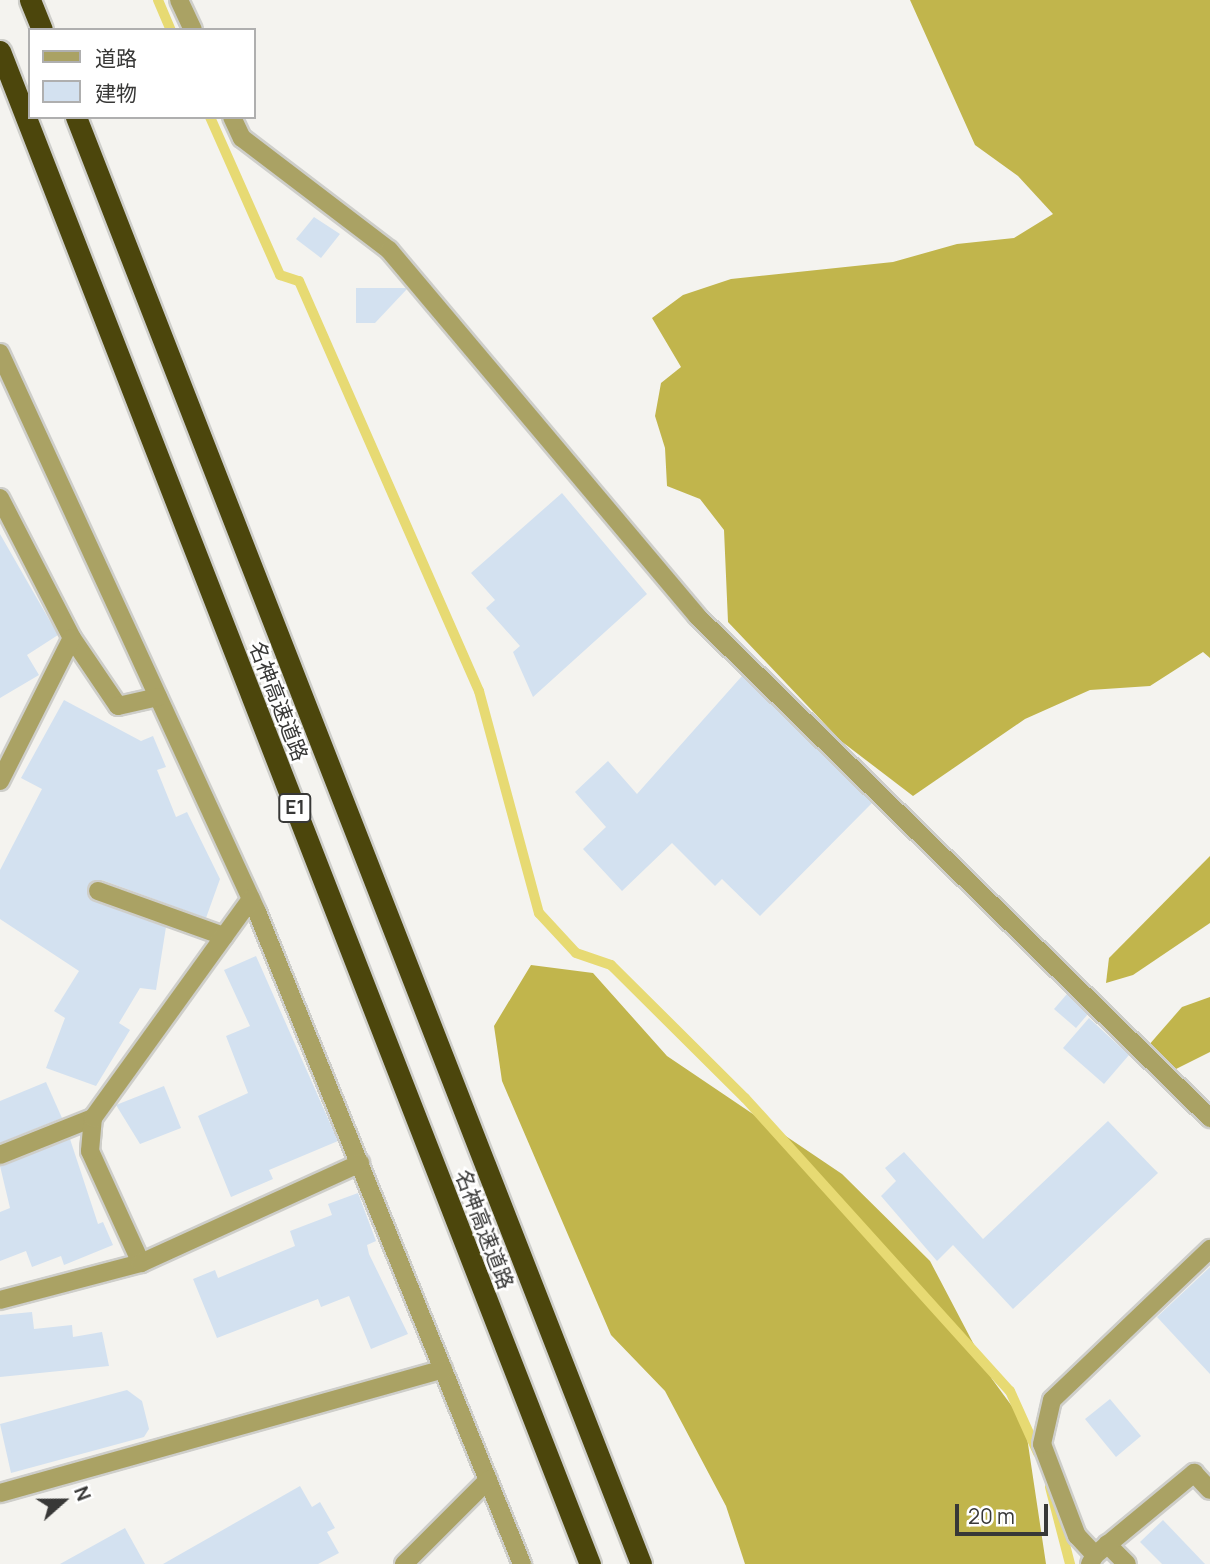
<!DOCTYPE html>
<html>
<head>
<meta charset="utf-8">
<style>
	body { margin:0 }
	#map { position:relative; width:1210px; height:1564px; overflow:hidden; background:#f4f3ef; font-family:Manrope,"Noto Sans JP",sans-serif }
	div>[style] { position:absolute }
	.forest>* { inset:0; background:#c1b54c }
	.stream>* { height:10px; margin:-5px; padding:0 5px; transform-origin:5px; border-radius:5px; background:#e7da73 }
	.building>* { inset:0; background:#d3e1f0 }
	.roads { filter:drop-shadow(2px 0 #cececa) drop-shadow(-2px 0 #cececa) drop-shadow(0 2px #cececa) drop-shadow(0 -2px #cececa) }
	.minor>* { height:18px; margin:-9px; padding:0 9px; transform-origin:9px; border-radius:9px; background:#aaa264 }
	.highway>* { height:21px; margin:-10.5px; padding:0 10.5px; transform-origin:10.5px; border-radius:10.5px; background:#4c460c }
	span { translate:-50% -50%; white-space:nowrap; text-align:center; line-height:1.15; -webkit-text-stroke:5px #fff; paint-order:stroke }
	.shield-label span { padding:2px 5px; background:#fff; border:2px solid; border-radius:5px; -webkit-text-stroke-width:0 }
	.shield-label { font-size:19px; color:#383837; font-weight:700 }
	.street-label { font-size:21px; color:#383837 }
	.legend { position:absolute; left:28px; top:28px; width:228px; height:91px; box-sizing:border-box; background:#fff; border:2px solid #afafaf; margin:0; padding:9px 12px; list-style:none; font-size:21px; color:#383837 }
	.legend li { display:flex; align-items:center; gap:14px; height:35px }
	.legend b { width:35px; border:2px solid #afafaf }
	.north { position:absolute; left:28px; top:1466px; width:70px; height:70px; -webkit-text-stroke:5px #fff; paint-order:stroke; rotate:69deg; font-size:19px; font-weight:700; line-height:28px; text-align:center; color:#383837 }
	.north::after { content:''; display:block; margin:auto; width:24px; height:32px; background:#383837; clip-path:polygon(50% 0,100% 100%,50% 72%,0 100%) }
	.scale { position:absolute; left:955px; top:1504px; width:93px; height:32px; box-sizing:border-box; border:4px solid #383837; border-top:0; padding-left:9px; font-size:21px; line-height:24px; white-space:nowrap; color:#383837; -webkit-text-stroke:5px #fff; paint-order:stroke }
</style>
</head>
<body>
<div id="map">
	<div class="forest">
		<div style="clip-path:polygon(910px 0,1210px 0,1210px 658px,1203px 652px,1150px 686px,1090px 690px,1025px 719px,913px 796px,841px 741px,728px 622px,724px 530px,700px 499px,667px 486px,665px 448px,655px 416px,661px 383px,681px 367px,652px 318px,683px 295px,731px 279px,893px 262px,957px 244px,1014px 238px,1053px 214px,1018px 176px,975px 145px)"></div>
		<div style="clip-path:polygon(1210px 856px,1210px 923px,1133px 975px,1106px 983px,1109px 958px)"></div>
		<div style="clip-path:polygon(531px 965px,593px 973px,667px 1056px,842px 1174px,930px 1261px,992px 1379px,1025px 1424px,1046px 1564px,745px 1564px,726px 1506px,665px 1391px,611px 1335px,502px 1081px,494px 1026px)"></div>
		<div style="clip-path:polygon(1210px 997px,1210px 1052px,1172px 1071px,1148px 1046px,1182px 1007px)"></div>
	</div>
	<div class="stream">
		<div style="left:158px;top:0;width:33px;rotate:67deg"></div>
		<div style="left:210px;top:117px;width:173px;rotate:66.1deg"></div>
		<div style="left:280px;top:275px;width:20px;rotate:18deg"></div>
		<div style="left:299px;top:281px;width:448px;rotate:66.3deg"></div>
		<div style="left:479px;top:691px;width:230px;rotate:74.9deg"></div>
		<div style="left:539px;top:913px;width:54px;rotate:47.2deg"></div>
		<div style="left:576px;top:953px;width:37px;rotate:19deg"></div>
		<div style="left:611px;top:965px;width:189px;rotate:44.8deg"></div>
		<div style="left:745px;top:1098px;width:395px;rotate:47.9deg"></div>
		<div style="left:1010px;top:1391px;width:68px;rotate:65.7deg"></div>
		<div style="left:1050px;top:1487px;width:80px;rotate:75.4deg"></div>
	</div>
	<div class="building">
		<div style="clip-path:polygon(314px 217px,340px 234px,321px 258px,296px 239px)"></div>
		<div style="clip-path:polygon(356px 288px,406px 288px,407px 289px,375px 323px,356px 323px)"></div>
		<div style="clip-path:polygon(562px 493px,647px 594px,533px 697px,513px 652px,520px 646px,486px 608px,495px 600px,471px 573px)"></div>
		<div style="clip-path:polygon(0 534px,58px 635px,27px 655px,39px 675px,0 698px)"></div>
		<div style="clip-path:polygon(742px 676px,872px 803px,760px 916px,722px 879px,715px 886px,672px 843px,622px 891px,583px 849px,606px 827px,575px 792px,608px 761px,637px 794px)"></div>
		<div style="clip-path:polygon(64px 700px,141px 741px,153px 736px,166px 767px,157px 770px,176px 817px,187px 812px,220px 879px,206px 918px,102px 880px,88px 887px,94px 901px,166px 927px,156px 990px,140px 988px,119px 1023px,130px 1030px,96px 1086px,46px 1068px,65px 1018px,54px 1011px,79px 971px,0 919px,0 870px,42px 789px,21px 778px)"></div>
		<div style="clip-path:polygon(256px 956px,338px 1141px,269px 1170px,273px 1179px,231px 1197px,198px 1116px,248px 1093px,226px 1036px,250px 1026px,224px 970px)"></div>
		<div style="clip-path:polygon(1067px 994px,1088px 1014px,1076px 1028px,1054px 1009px)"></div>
		<div style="clip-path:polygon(1089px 1018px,1129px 1055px,1104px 1084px,1063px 1048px)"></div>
		<div style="clip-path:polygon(46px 1082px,62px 1118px,0 1143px,0 1101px)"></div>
		<div style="clip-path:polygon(164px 1086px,181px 1128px,140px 1144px,116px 1105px)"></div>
		<div style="clip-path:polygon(1108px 1121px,1158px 1173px,1013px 1309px,953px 1245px,937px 1261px,881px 1196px,896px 1181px,885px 1168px,904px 1152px,983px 1239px)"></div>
		<div style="clip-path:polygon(70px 1139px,98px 1224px,103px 1222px,113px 1245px,64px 1265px,61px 1256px,32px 1267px,26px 1251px,0 1261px,0 1212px,10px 1208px,0 1166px)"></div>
		<div style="clip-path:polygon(358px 1193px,376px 1241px,367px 1245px,369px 1254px,408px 1334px,371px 1349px,349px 1296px,321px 1307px,318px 1299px,217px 1338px,193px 1279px,215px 1270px,218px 1278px,295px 1246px,290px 1231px,332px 1215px,328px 1204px)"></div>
		<div style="clip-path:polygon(1210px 1267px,1210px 1374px,1157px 1317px)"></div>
		<div style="clip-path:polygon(32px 1312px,34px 1329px,72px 1325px,73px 1337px,102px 1332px,109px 1366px,0 1377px,0 1315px)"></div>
		<div style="clip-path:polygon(127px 1390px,142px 1401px,149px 1429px,144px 1437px,11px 1473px,0 1424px)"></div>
		<div style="clip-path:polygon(1110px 1399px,1141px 1436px,1116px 1457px,1085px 1419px)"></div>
		<div style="clip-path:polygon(300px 1486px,312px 1507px,320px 1502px,335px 1528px,327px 1532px,339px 1553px,318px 1564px,163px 1564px)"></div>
		<div style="clip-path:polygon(1163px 1520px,1205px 1564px,1162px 1564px,1140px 1542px)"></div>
		<div style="clip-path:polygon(125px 1528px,145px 1564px,60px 1564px)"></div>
	</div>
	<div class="roads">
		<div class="minor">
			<div style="left:179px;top:0;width:33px;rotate:65deg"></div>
			<div style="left:232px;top:117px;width:23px;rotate:65deg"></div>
			<div style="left:242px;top:138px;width:185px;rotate:37.3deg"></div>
			<div style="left:389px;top:250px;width:478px;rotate:49.9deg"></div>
			<div style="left:697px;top:616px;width:718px;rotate:44.38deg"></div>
			<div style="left:0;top:353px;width:615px;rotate:65.31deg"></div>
			<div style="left:257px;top:912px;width:704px;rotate:67.88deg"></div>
			<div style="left:0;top:498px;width:157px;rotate:62.8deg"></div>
			<div style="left:72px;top:638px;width:82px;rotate:55.9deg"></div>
			<div style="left:118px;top:706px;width:41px;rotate:-12.7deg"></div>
			<div style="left:0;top:781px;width:160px;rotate:-63.3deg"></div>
			<div style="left:98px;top:891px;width:134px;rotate:19.7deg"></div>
			<div style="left:0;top:1155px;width:100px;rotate:-21.7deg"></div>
			<div style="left:141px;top:1263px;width:123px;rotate:-114.5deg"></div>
			<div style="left:90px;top:1151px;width:33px;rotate:-85deg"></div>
			<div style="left:93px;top:1118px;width:270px;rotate:-54.2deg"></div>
			<div style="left:0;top:1300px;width:146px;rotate:-14.7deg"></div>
			<div style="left:141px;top:1263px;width:241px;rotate:-24.5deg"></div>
			<div style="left:0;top:1493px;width:460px;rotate:-15.6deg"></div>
			<div style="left:1107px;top:1544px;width:28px;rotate:45deg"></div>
			<div style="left:1095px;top:1555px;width:129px;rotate:-39.6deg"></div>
			<div style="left:1194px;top:1473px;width:23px;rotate:47deg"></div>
			<div style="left:404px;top:1564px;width:119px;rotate:-45deg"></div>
			<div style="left:1090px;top:1564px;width:10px;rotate:-61deg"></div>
			<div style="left:1095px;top:1555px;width:26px;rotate:-133deg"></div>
			<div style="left:1077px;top:1536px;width:98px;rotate:-110.8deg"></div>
			<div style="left:1042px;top:1444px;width:45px;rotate:-77.2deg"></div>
			<div style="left:1052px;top:1400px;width:219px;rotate:-43.7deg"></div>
		</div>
		<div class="highway">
			<div style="left:30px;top:0;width:32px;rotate:68deg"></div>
			<div style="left:0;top:51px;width:1624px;rotate:68.7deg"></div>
			<div style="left:76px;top:117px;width:1553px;rotate:68.67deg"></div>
		</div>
	</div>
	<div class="shield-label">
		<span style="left:295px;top:808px">E1</span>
	</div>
	<div class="street-label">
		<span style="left:279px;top:701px;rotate:69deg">名神高速道路</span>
		<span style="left:485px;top:1229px;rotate:69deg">名神高速道路</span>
	</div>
	<ul class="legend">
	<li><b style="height:9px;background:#aaa264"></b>道路</li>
	<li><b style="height:19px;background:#d3e1f0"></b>建物</li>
	</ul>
	<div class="north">N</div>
	<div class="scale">20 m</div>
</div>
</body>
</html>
